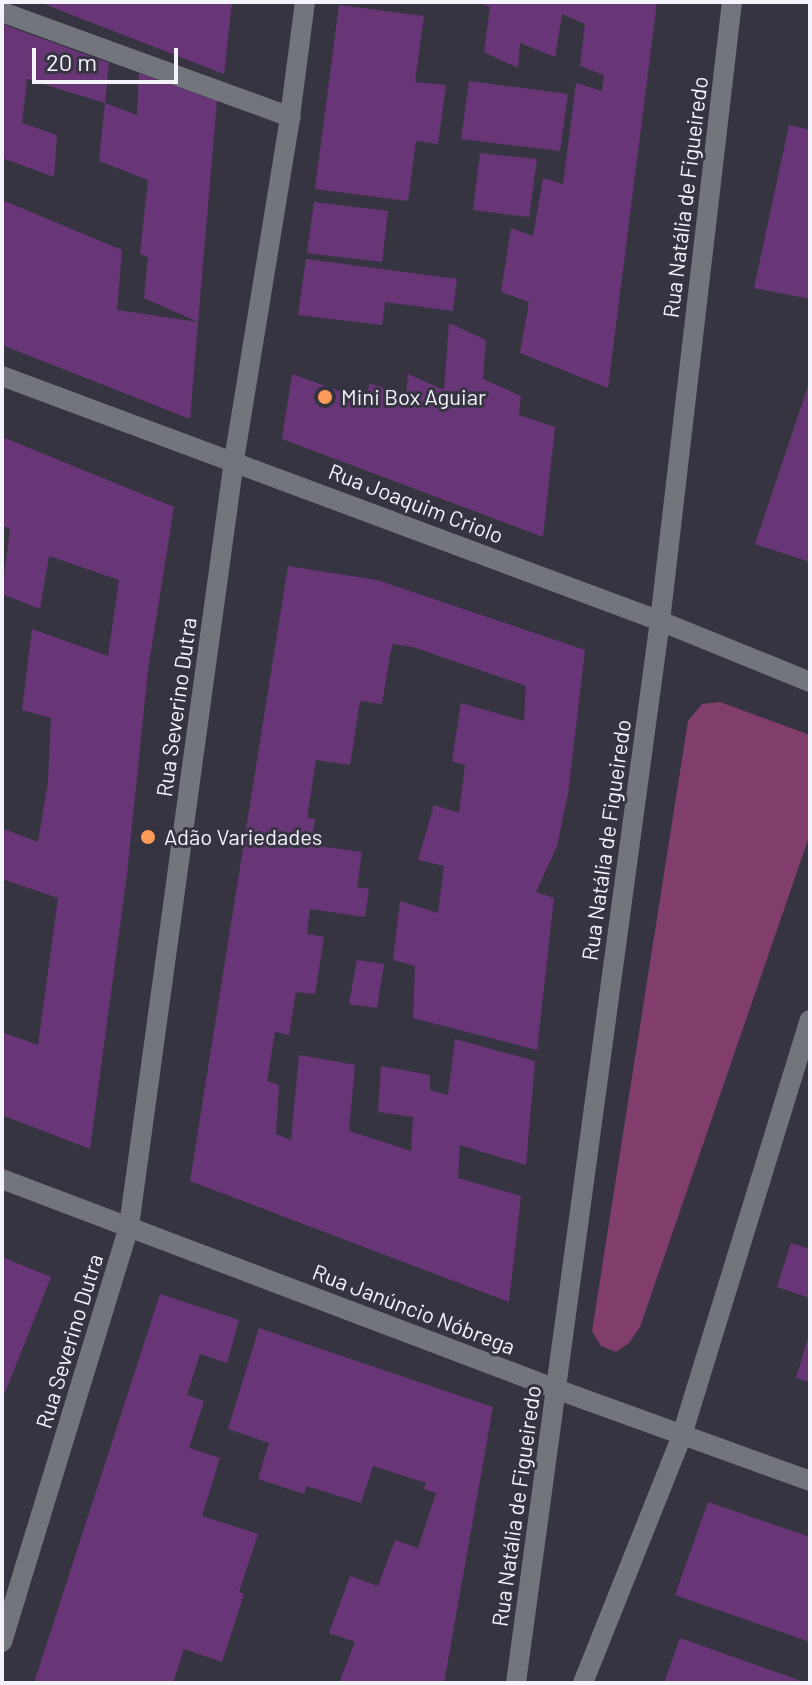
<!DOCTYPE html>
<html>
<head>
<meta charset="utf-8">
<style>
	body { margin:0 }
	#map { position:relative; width:812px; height:1685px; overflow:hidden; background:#373442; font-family:Barlow,sans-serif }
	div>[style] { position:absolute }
	.green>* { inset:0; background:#813d6b }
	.building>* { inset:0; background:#683677 }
	.minor>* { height:20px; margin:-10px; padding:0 10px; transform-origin:10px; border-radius:10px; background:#72757c }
	.dots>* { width:22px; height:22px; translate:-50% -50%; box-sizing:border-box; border:4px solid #373442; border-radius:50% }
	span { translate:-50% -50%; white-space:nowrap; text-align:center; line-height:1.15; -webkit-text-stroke:6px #373442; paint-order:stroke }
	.street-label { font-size:22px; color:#f4f2fb }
	.poi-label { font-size:22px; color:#f4f2fb }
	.left { translate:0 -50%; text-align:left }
	.frame { position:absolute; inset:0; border:4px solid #f4f2fb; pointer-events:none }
	.scale { position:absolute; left:32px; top:48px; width:146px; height:36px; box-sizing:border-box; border:4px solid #f4f2fb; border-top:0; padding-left:10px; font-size:24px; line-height:28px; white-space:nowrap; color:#f4f2fb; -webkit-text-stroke:6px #373442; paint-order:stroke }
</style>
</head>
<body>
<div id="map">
	<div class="green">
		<div style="clip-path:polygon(720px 702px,810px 735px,810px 834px,640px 1327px,629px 1343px,616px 1352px,601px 1346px,592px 1331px,688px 721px,702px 704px)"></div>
	</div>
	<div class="building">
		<div style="clip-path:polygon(39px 2px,232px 2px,224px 74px,121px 34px)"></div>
		<div style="clip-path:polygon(477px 2px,657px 2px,608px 388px,520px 353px,529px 302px,501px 292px,511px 228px,533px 236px,543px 178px,563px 184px,576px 83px,602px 91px,604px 75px,580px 66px,585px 24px,562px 14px,555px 57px,520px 43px,518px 68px,484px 52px,490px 7px)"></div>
		<div style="clip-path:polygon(339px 5px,424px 16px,415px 82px,446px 85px,438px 144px,416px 141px,408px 201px,315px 189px)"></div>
		<div style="clip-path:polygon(2px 24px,109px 63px,105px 103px,137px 115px,139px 73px,217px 101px,198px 322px,144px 298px,148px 257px,140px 254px,148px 180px,99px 161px,105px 103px,27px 79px,22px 123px,57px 135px,54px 177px,2px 158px)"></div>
		<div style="clip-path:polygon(469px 81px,568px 94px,560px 151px,461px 139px)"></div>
		<div style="clip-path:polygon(789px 125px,810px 130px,810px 299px,754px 288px)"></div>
		<div style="clip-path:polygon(480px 153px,537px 159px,529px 217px,473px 210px)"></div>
		<div style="clip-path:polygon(2px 200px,122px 250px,117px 310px,198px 322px,190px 419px,2px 345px)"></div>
		<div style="clip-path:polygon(314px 202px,388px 211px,382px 262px,307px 253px)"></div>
		<div style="clip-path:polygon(306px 259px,457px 279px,453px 311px,385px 302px,382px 325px,298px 315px)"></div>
		<div style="clip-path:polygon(449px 323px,486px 340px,483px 379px,521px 396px,519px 415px,555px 427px,543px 537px,282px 439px,292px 374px,367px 401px,369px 383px,406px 396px,408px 374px,444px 390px)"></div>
		<div style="clip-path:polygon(809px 383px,810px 384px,810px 562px,755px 544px)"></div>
		<div style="clip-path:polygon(2px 437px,174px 507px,148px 670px,127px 874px,90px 1149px,2px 1115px,2px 1032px,38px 1045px,58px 898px,2px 879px,2px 844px,4px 829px,38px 842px,48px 782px,51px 718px,22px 710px,32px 629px,108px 656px,119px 580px,49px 556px,40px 609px,2px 594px,10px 529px,2px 525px)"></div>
		<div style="clip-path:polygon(288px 566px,377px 580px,585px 650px,568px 794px,557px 846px,536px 892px,554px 898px,537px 1050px,413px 1018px,415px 966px,393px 960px,400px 901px,438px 913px,444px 866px,418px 860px,434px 805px,459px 813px,465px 765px,452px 761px,461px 703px,524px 721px,526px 686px,413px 647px,392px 644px,382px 704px,360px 701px,350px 765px,316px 760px,307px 818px,315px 819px,311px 845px,362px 852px,357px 887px,369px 889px,365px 917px,310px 909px,307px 934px,324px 937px,315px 994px,296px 992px,289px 1035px,275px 1032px,267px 1081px,279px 1085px,276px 1134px,291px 1140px,299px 1055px,355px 1065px,349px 1131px,411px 1151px,413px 1117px,378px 1112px,381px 1066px,430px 1075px,430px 1090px,448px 1095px,455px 1039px,535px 1061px,526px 1165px,460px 1145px,458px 1178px,521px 1196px,509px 1302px,190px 1181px)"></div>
		<div style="clip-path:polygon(357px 960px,384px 964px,377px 1008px,349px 1004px)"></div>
		<div style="clip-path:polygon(791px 1243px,810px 1249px,810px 1298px,777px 1287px)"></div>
		<div style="clip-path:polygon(2px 1257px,51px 1277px,2px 1400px)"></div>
		<div style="clip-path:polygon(160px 1294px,239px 1320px,227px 1363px,200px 1354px,187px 1395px,204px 1401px,189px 1448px,220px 1458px,202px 1516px,258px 1534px,239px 1592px,244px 1594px,222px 1662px,184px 1649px,173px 1683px,34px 1683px)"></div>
		<div style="clip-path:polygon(259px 1328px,493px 1407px,444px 1683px,339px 1683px,355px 1642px,329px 1633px,350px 1576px,378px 1586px,395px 1540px,418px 1548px,436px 1493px,424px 1489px,426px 1483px,373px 1466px,361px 1503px,307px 1486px,304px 1494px,258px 1479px,269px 1443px,228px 1429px)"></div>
		<div style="clip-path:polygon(809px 1335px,810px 1335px,810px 1382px,796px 1378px)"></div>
		<div style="clip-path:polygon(708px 1502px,810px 1537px,810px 1642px,675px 1595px)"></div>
		<div style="clip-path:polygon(680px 1638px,807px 1683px,664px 1683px)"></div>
	</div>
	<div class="minor">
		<div style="left:2px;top:12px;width:307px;rotate:20deg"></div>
		<div style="left:2px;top:376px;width:702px;rotate:20.42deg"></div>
		<div style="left:660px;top:621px;width:162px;rotate:22.1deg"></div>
		<div style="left:2px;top:1179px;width:592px;rotate:20.76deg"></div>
		<div style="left:556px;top:1389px;width:270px;rotate:19.9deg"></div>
		<div style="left:2px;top:1642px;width:435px;rotate:-73deg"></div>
		<div style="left:129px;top:1226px;width:773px;rotate:-82.19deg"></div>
		<div style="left:234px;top:460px;width:348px;rotate:-80.7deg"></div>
		<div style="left:290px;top:117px;width:116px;rotate:-82.6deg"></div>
		<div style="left:516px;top:1683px;width:1072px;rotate:-82.28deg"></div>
		<div style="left:660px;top:621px;width:623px;rotate:-83.37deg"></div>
		<div style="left:583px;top:1683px;width:267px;rotate:-68.2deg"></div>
		<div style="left:682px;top:1435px;width:434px;rotate:-72.9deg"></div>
	</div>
	<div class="dots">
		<div style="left:325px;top:397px;background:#fe9b58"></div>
		<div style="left:148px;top:837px;background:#fe9b58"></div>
	</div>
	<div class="street-label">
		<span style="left:685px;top:197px;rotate:-83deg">Rua Natália de Figueiredo</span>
		<span style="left:416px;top:503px;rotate:21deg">Rua Joaquim Criolo</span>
		<span style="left:176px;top:707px;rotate:-82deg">Rua Severino Dutra</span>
		<span style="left:606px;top:840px;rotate:-82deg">Rua Natália de Figueiredo</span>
		<span style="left:414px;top:1309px;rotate:21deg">Rua Janúncio Nóbrega</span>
		<span style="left:69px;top:1341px;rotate:-73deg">Rua Severino Dutra</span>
		<span style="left:516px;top:1506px;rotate:-82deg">Rua Natália de Figueiredo</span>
	</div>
	<div class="poi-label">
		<span class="left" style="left:341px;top:397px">Mini Box Aguiar</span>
		<span class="left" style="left:164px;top:837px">Adão Variedades</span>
	</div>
	<div class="frame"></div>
	<div class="scale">20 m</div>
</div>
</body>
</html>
